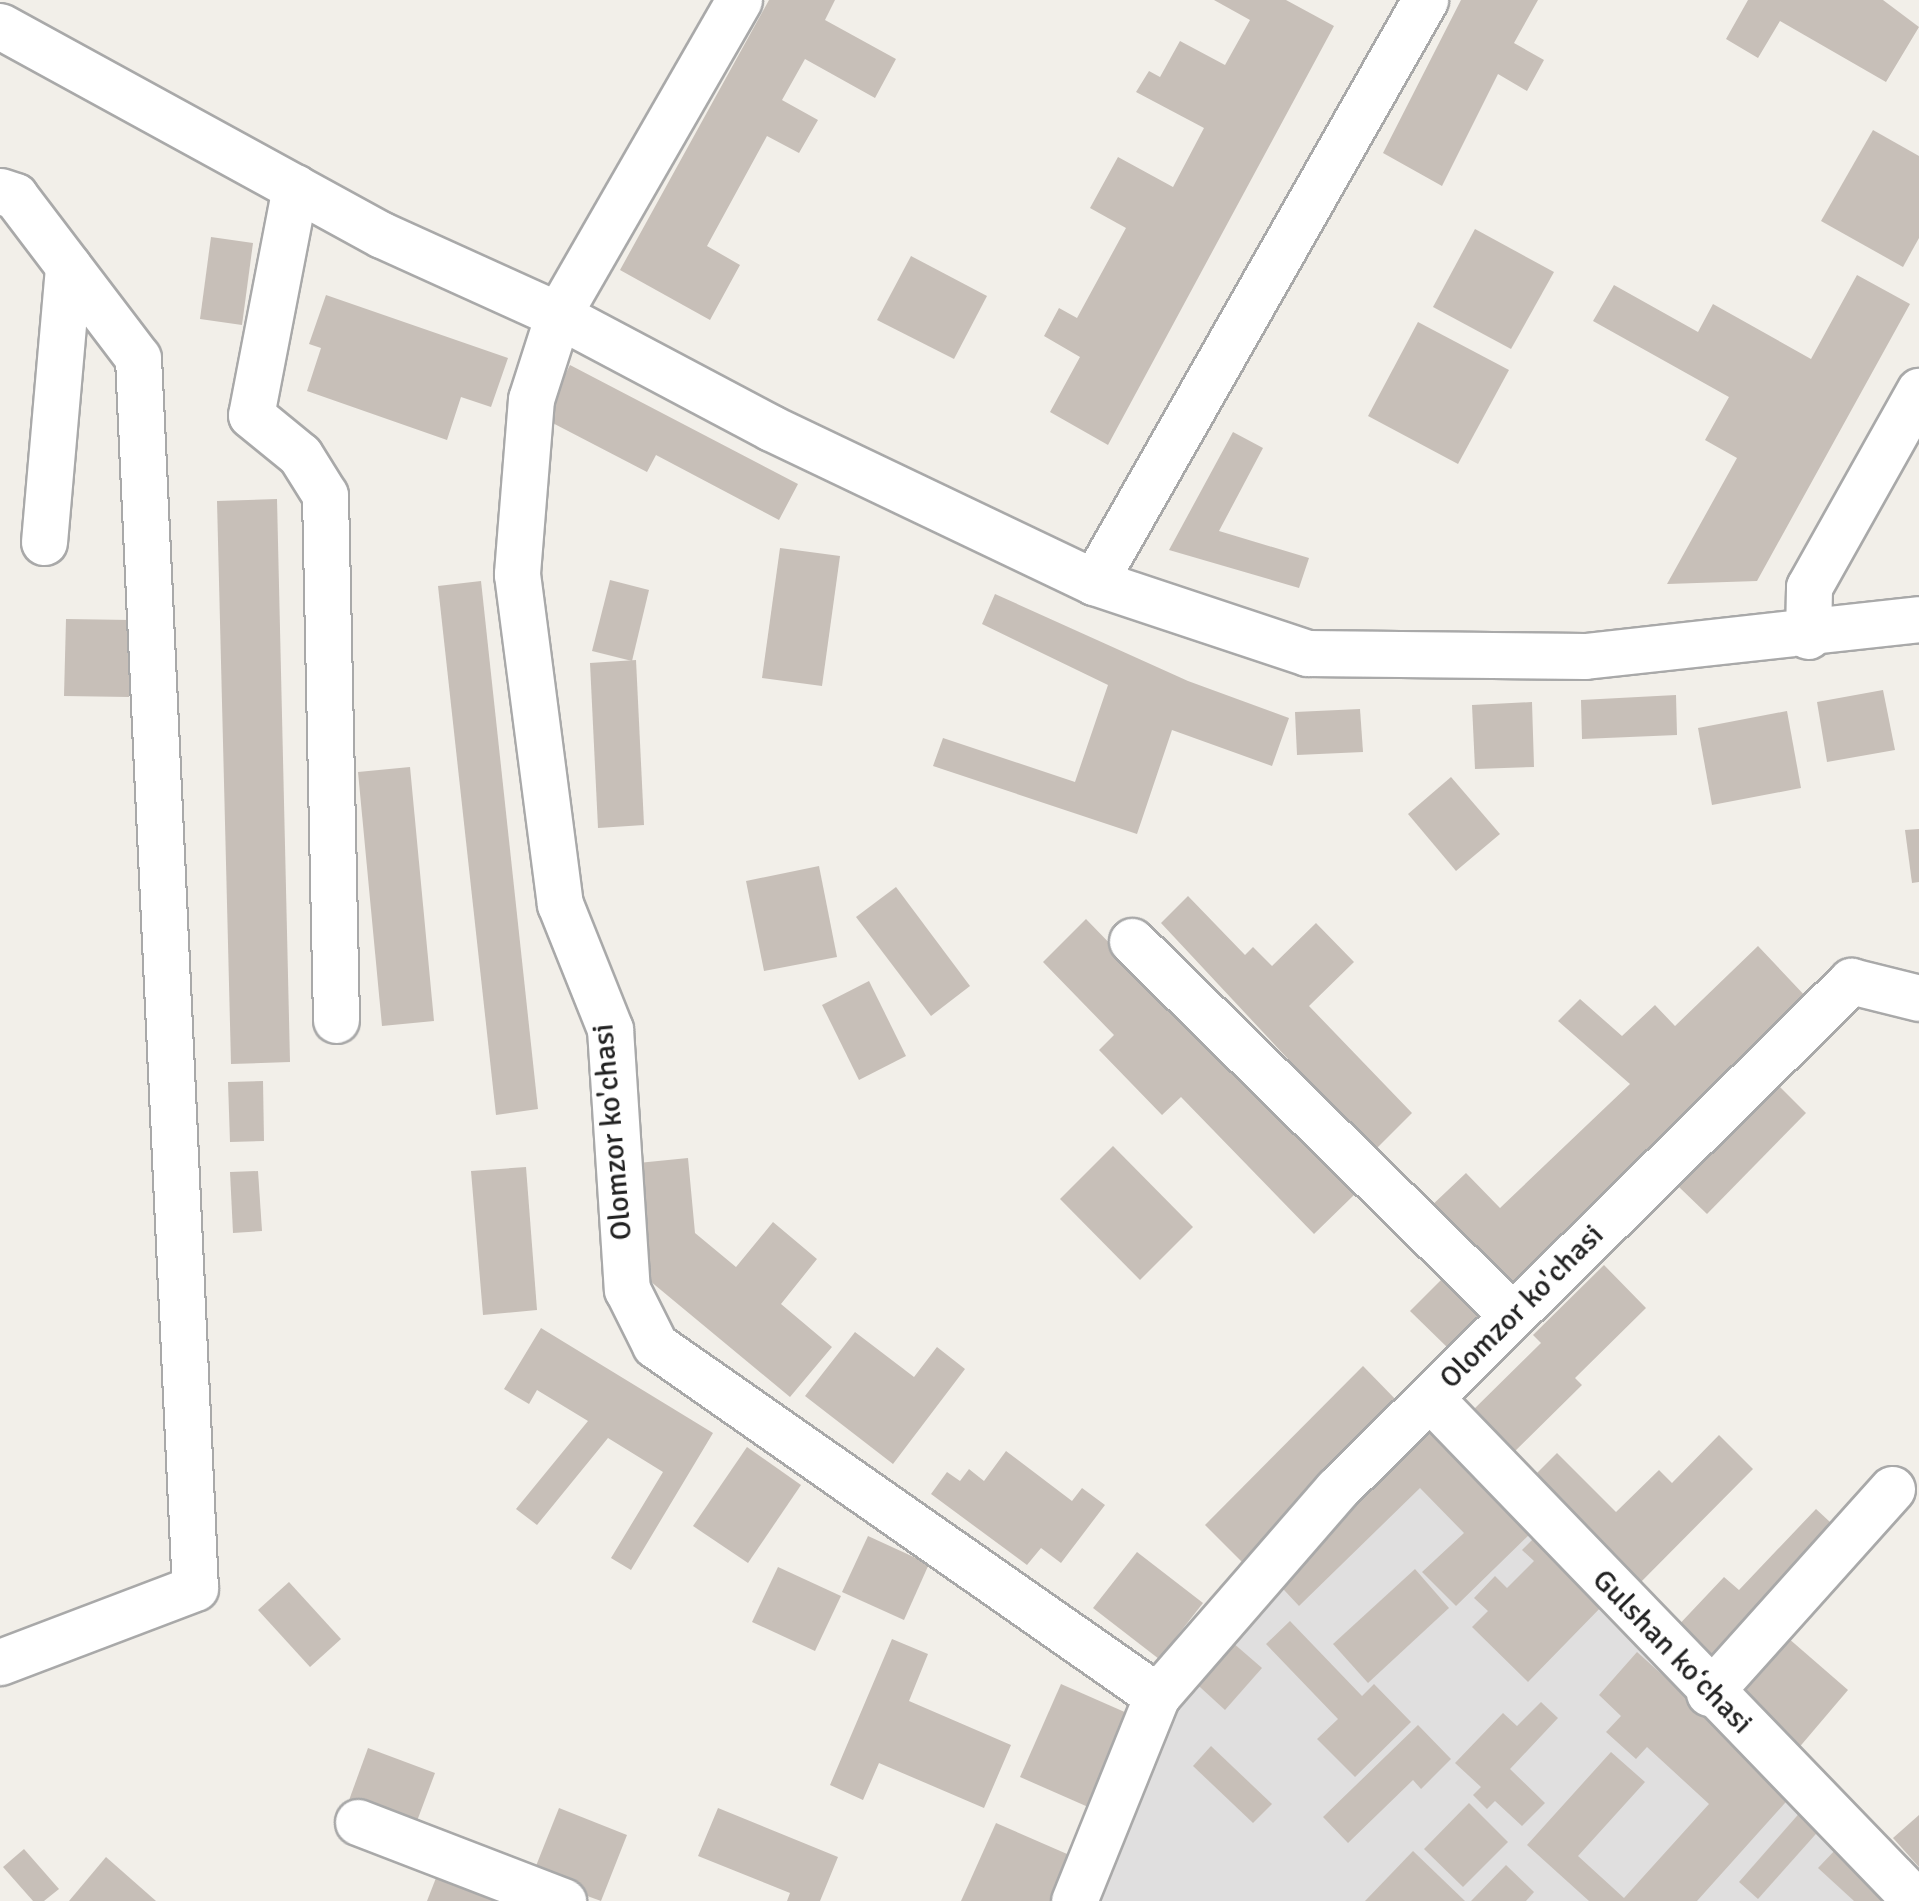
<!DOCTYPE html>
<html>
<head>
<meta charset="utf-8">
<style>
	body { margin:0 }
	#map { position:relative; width:1919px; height:1901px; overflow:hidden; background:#f2efe9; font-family:Signika,sans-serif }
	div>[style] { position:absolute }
	.residential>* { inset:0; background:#e0dfdf }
	.building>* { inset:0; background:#c7bfb8 }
	.roads { filter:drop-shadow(2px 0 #a9a9a9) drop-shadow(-2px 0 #a9a9a9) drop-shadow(0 2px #a9a9a9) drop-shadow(0 -2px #a9a9a9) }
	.minor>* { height:45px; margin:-22.5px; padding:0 22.5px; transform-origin:22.5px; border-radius:22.5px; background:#fff }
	span { translate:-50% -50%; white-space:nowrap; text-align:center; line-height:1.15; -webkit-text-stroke:8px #fff; paint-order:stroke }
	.street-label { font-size:30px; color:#222 }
</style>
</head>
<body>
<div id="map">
	<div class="residential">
		<div style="clip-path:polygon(1425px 1412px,1908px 1901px,1086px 1901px,1171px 1697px)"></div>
	</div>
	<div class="building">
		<div style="clip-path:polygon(769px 0,835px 0,825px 20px,896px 59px,875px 98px,805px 59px,782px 100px,818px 120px,799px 153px,767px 136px,707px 246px,740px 265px,710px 320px,620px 270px)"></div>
		<div style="clip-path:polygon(1214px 0,1286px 0,1334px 26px,1108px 445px,1050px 412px,1080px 357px,1044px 336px,1059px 308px,1077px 318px,1126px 228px,1090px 208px,1118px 157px,1173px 187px,1204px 128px,1136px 92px,1149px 71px,1160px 77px,1180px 41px,1225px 65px,1250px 20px)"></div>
		<div style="clip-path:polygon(1461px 0,1538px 0,1514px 43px,1544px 60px,1527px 91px,1498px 74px,1442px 186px,1383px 153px)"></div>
		<div style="clip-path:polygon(1748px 0,1883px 0,1919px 27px,1886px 82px,1780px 21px,1758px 58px,1726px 39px)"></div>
		<div style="clip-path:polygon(1873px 130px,1919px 156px,1919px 238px,1903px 267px,1821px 221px)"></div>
		<div style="clip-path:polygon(1475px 229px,1554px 272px,1511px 349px,1433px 307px)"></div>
		<div style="clip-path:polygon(211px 237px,253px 243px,242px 325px,200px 319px)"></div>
		<div style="clip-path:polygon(911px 256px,987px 296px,954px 359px,877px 320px)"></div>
		<div style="clip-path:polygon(1857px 275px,1910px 304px,1757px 581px,1667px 584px,1737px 458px,1705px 440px,1729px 397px,1593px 321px,1614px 285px,1698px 332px,1713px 304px,1811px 359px)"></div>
		<div style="clip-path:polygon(326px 295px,508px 358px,491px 407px,461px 397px,447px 440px,307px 391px,321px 348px,309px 344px)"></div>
		<div style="clip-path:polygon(1418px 322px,1509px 370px,1458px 464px,1368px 416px)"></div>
		<div style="clip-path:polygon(570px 365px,798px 484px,779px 520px,656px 455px,647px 472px,543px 418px)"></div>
		<div style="clip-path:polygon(1233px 432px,1263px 448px,1219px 531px,1309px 558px,1299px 588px,1169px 550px)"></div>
		<div style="clip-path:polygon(277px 499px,290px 1062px,231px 1064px,217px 501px)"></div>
		<div style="clip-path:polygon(780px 548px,840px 556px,822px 686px,762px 678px)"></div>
		<div style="clip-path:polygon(610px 580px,649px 590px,632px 661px,592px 651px)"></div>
		<div style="clip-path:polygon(481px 581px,538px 1109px,496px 1115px,438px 586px)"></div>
		<div style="clip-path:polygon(995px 594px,1188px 681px,1289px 718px,1272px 766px,1172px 730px,1137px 834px,933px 766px,943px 738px,1075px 782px,1108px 685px,982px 624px)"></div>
		<div style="clip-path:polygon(66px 619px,131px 620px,129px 697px,64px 696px)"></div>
		<div style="clip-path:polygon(636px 660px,644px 825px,598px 828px,590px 663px)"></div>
		<div style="clip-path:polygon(1883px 690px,1895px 750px,1827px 762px,1817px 702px)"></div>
		<div style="clip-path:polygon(1676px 695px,1677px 735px,1582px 739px,1581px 700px)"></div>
		<div style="clip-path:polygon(1532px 702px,1534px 767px,1475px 769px,1472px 705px)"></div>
		<div style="clip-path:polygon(1360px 709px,1363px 752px,1297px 755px,1295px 712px)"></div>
		<div style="clip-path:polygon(1787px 711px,1801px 788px,1712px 805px,1698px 728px)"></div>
		<div style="clip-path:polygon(410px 767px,434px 1021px,382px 1026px,358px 772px)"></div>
		<div style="clip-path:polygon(1451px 777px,1500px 834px,1456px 871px,1408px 814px)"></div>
		<div style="clip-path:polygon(1919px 829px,1919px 882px,1912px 883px,1905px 830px)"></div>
		<div style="clip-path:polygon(819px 866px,837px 957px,764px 971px,746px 881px)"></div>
		<div style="clip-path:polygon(896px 887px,970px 986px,931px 1016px,856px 917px)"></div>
		<div style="clip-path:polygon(1188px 896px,1245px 955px,1253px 947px,1272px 966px,1316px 923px,1354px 962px,1309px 1006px,1412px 1113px,1374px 1151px,1161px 923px)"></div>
		<div style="clip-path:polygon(1086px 919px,1354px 1195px,1314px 1234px,1181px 1097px,1162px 1115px,1099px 1050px,1114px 1035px,1043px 962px)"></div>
		<div style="clip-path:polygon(1758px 946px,1808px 999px,1506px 1291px,1428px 1209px,1466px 1173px,1500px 1208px,1630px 1084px,1558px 1021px,1580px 999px,1622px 1036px,1655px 1005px,1675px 1026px)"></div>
		<div style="clip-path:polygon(869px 981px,906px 1056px,859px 1080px,822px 1005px)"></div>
		<div style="clip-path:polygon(263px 1081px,264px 1141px,230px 1142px,228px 1082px)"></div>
		<div style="clip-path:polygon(1779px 1086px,1806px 1113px,1707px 1214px,1679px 1187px)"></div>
		<div style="clip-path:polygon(1113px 1146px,1193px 1227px,1140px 1280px,1060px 1199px)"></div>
		<div style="clip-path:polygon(688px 1158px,695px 1233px,736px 1267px,773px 1222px,817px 1259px,781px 1304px,832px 1347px,790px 1397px,638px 1271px,628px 1164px)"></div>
		<div style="clip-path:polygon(526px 1167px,537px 1310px,483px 1315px,471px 1171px)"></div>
		<div style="clip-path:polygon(258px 1171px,262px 1231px,233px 1233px,230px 1172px)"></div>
		<div style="clip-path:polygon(1604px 1265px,1646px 1308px,1575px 1378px,1582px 1385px,1510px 1456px,1469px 1414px,1541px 1343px,1533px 1335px)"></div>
		<div style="clip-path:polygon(1446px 1275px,1486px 1314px,1451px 1351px,1410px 1311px)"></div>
		<div style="clip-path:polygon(541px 1328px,713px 1433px,631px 1570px,611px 1558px,663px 1472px,608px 1438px,537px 1525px,516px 1509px,588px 1421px,537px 1390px,529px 1404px,504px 1389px)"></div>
		<div style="clip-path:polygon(855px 1332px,914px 1377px,937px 1347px,965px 1369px,893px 1464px,805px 1396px)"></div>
		<div style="clip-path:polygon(1363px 1366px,1400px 1404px,1243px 1563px,1205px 1525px)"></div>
		<div style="clip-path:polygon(1427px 1423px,1532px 1532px,1456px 1606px,1422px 1572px,1464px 1533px,1420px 1488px,1299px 1606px,1271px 1576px)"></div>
		<div style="clip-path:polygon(1719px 1435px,1753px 1469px,1635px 1588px,1529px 1481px,1557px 1453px,1616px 1512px,1659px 1470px,1672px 1483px)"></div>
		<div style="clip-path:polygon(747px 1447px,801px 1485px,748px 1563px,693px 1526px)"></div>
		<div style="clip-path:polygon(1006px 1451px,1072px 1501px,1082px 1488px,1105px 1505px,1061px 1563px,1041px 1548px,1027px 1565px,931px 1494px,947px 1472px,960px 1481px,969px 1469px,984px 1481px)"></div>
		<div style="clip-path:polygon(1816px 1509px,1844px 1535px,1715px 1671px,1673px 1631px,1724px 1577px,1739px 1590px)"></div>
		<div style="clip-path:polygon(1537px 1535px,1606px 1602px,1528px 1682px,1472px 1627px,1488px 1611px,1474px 1598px,1495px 1576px,1507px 1588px,1534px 1561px,1522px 1550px)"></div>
		<div style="clip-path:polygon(868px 1536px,929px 1564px,904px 1620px,842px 1592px)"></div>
		<div style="clip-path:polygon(1137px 1552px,1203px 1603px,1159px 1659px,1093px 1608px)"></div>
		<div style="clip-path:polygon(778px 1567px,841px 1596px,815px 1651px,752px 1622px)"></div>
		<div style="clip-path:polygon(1415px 1569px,1449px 1608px,1368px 1683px,1333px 1644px)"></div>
		<div style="clip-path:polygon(289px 1582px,341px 1639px,310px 1667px,258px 1610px)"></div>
		<div style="clip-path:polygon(1290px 1621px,1362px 1696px,1374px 1684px,1411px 1722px,1355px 1777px,1317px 1739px,1338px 1719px,1266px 1644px)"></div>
		<div style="clip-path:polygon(1780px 1631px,1848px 1690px,1797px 1750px,1728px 1692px)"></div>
		<div style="clip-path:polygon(1225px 1636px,1262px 1668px,1225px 1710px,1189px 1677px)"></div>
		<div style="clip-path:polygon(892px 1639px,928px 1654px,909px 1701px,1011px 1745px,984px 1808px,879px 1763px,863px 1800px,830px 1785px)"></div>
		<div style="clip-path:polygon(1637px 1652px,1794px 1793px,1697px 1901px,1589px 1901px,1527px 1845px,1611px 1752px,1645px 1782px,1578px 1856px,1624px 1898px,1709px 1804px,1647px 1747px,1636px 1759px,1606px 1732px,1621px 1716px,1599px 1695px)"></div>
		<div style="clip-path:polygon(1061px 1684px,1136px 1717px,1095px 1810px,1020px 1777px)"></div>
		<div style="clip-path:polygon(1541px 1702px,1558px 1718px,1510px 1769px,1545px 1803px,1522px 1826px,1495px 1801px,1487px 1809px,1473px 1795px,1481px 1787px,1455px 1763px,1503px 1713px,1517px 1726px)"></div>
		<div style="clip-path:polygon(1418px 1725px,1451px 1759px,1421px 1789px,1413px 1780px,1348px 1843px,1323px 1817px)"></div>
		<div style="clip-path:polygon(1211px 1746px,1272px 1804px,1253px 1823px,1193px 1766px)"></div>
		<div style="clip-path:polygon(368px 1748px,435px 1773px,414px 1829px,348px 1803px)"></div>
		<div style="clip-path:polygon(1469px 1803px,1508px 1842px,1463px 1887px,1424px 1849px)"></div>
		<div style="clip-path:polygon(559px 1808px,627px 1835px,601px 1901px,532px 1876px)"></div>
		<div style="clip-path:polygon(718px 1808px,838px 1857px,820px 1901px,787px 1901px,790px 1893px,698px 1856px)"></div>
		<div style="clip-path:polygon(1803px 1809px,1823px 1826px,1758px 1899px,1739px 1882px)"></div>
		<div style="clip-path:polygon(1919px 1815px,1919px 1867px,1893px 1838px)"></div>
		<div style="clip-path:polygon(996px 1823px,1074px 1857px,1055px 1901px,961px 1901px)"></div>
		<div style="clip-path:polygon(1838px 1847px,1896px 1901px,1854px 1901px,1818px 1868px)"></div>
		<div style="clip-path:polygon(24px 1849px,59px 1889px,44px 1901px,33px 1901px,3px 1867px)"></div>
		<div style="clip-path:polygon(1413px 1851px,1465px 1901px,1365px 1901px)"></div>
		<div style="clip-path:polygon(106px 1857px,156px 1901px,69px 1901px)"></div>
		<div style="clip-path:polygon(1506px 1865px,1534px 1892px,1526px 1901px,1471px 1901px)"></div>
		<div style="clip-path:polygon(436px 1878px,496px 1901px,427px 1901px)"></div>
	</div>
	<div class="roads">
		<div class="minor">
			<div style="left:739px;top:0;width:363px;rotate:119.9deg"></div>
			<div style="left:558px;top:315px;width:88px;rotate:107.8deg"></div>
			<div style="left:531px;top:399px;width:176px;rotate:94.6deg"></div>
			<div style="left:517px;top:574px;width:333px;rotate:82.6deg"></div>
			<div style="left:560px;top:904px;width:135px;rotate:68.2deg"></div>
			<div style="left:610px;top:1029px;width:261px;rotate:86.3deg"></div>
			<div style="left:627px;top:1289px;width:63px;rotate:63.4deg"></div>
			<div style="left:655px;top:1345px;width:613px;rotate:34.96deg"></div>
			<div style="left:0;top:26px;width:435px;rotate:28.7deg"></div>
			<div style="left:382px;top:235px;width:193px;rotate:24.4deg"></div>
			<div style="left:558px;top:315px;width:241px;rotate:27.9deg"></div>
			<div style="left:771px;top:428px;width:358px;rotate:25.5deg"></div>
			<div style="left:1094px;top:582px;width:225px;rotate:18.4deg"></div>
			<div style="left:1307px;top:653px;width:278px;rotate:0.6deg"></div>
			<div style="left:1585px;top:656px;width:336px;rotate:-6.3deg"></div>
			<div style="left:295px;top:187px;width:232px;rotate:100.9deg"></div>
			<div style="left:251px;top:415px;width:63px;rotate:39.2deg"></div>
			<div style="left:300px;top:455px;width:47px;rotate:58deg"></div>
			<div style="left:325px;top:495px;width:525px;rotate:88.8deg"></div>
			<div style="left:0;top:191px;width:16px;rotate:18deg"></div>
			<div style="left:15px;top:196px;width:203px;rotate:52.8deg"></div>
			<div style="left:138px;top:358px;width:1231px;rotate:87.35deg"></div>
			<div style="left:195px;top:1588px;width:209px;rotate:159.2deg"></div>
			<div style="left:44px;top:542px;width:277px;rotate:-85deg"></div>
			<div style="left:1094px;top:582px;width:670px;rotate:-60.37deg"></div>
			<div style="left:1808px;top:636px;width:49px;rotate:-88.8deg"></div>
			<div style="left:1809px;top:587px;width:225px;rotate:-60.7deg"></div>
			<div style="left:1132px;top:941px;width:532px;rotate:44.54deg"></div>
			<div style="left:1431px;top:1399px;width:698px;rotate:45.99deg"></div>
			<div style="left:1709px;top:1693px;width:274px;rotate:-48.1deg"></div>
			<div style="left:358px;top:1822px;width:220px;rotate:21.1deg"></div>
			<div style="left:1074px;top:1901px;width:221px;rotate:-68deg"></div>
			<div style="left:1157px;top:1696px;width:274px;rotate:-49deg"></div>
			<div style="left:1337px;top:1489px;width:723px;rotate:-44.66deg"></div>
			<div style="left:1851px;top:981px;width:70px;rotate:14deg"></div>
		</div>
	</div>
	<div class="street-label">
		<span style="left:613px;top:1132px;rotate:-95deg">Olomzor ko'chasi</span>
		<span style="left:1522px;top:1307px;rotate:-45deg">Olomzor ko'chasi</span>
		<span style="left:1672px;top:1652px;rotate:46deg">Gulshan koʻchasi</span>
	</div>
</div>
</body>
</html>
